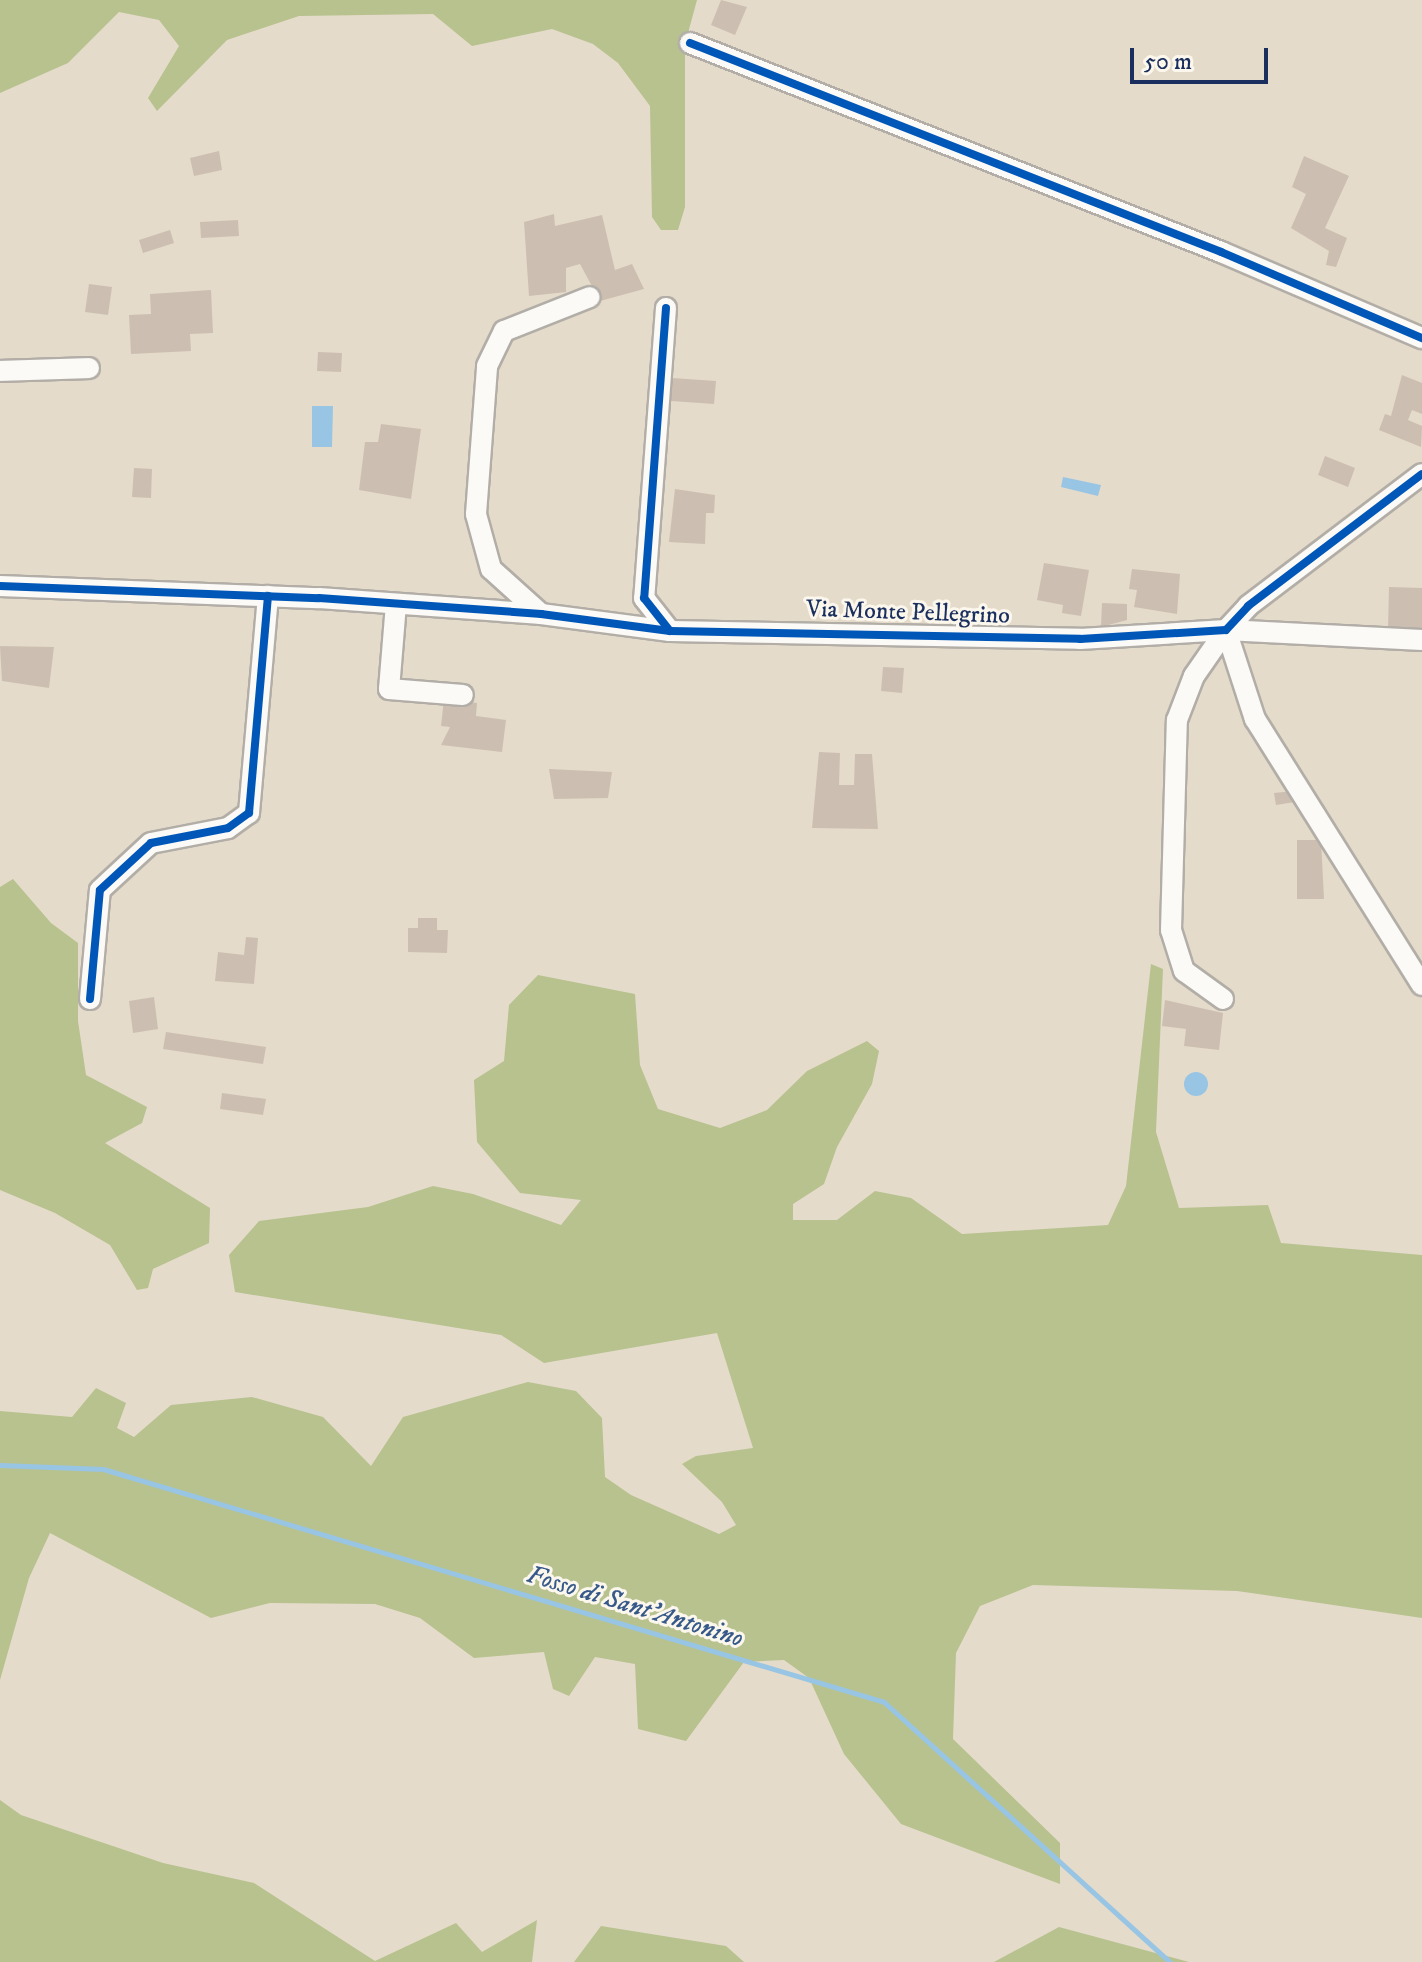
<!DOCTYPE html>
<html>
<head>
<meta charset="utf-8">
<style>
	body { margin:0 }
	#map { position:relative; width:1422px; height:1962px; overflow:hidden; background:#e5dbca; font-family:"IM FELL DW Pica",serif }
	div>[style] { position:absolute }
	.forest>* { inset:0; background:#b7c28f }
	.water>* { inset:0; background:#99c5e4 }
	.round { border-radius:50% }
	.stream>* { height:5px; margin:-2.5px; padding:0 2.5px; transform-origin:2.5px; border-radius:2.5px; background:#99c5e4 }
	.building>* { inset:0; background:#ccbfb1 }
	.roads { filter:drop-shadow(2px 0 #b2aea7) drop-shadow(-2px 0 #b2aea7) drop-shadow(0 2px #b2aea7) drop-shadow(0 -2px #b2aea7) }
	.minor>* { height:20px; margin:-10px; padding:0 10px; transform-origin:10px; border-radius:10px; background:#fbfaf7 }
	.cycleway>* { height:8px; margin:-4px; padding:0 4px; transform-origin:4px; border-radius:4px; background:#0057b8 }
	span { translate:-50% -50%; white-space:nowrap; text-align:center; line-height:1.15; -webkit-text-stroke:6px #fbf7ec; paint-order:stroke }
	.street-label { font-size:24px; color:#1b2f5e }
	.water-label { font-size:26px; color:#37598a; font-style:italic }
	.scale { position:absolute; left:1130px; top:48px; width:138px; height:36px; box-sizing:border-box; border:4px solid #1b2f5e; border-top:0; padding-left:10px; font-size:24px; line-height:28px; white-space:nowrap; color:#1b2f5e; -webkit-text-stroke:6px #fbf7ec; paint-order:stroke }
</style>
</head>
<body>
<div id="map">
	<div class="forest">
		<div style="clip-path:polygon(0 0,697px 0,685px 44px,685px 207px,678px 230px,661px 230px,652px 217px,650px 106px,618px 63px,593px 44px,552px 29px,472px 46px,433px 14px,299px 16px,227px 40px,157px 111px,148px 98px,179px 46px,159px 20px,119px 12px,68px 63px,0 93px)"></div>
		<div style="clip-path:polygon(13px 879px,51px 923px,78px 943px,78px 1021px,86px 1075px,147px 1107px,142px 1123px,105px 1143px,210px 1208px,209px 1243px,153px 1269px,148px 1288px,137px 1290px,110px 1245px,55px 1213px,0 1190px,0 887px)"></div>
		<div style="clip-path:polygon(1151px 964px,1163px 969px,1156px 1132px,1179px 1208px,1268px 1205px,1281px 1243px,1422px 1255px,1422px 1618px,1237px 1591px,1033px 1585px,980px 1606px,956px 1653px,953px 1739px,1060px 1843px,1060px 1884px,901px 1824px,844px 1754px,809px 1678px,784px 1660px,744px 1662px,686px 1741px,638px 1729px,635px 1664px,595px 1657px,569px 1696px,553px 1689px,544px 1652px,474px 1658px,420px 1618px,375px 1604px,270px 1603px,211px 1618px,50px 1533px,29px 1578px,0 1680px,0 1411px,72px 1417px,96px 1388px,126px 1403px,117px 1428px,134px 1437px,171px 1405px,252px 1397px,323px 1417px,371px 1466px,403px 1417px,528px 1382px,576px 1391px,602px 1418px,605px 1477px,631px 1495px,719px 1534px,736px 1525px,722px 1502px,682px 1464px,696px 1456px,753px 1448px,717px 1333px,544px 1363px,501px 1335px,235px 1292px,229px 1255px,259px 1221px,368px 1207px,433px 1186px,473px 1194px,561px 1225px,581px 1200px,520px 1193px,477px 1142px,474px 1080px,504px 1061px,509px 1005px,538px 975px,635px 994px,640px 1065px,658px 1109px,720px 1128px,767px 1110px,807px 1071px,867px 1041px,879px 1051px,872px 1084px,837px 1147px,824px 1184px,793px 1204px,793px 1220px,837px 1220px,875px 1191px,911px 1198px,962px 1234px,1108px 1225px,1126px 1186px)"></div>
		<div style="clip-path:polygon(0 1800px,21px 1815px,163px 1863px,254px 1883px,375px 1961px,456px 1923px,482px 1952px,537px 1920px,532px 1962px,0 1962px)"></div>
		<div style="clip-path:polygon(601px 1926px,726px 1946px,744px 1962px,574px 1962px)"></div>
		<div style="clip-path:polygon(1059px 1927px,1189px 1962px,994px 1962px)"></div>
	</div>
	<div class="water">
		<div style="clip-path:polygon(312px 406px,333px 406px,332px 447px,312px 447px)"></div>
		<div style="clip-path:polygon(1063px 477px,1101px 485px,1098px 496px,1061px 487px)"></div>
		<div class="round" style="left:1184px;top:1072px;width:24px;height:24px"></div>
	</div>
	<div class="stream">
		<div style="left:0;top:1465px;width:103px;rotate:2.2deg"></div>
		<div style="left:103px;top:1469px;width:815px;rotate:16.61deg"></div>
		<div style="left:884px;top:1702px;width:387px;rotate:42.3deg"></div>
	</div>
	<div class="building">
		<div style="clip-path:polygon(721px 0,747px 7px,735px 35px,711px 25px)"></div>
		<div style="clip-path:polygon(219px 151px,222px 170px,194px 176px,190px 158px)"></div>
		<div style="clip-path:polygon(1304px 156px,1349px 176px,1325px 228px,1347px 238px,1336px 267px,1326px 265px,1329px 251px,1291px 228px,1306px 194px,1292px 187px)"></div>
		<div style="clip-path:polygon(554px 214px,555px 226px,602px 215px,615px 270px,632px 264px,644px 289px,600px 301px,580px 264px,566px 268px,566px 292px,529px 296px,524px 222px)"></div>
		<div style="clip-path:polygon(238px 220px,239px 236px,201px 238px,200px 222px)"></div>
		<div style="clip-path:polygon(170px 230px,174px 243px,143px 253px,139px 240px)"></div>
		<div style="clip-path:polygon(89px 284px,112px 287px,108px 315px,85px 312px)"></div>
		<div style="clip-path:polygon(211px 290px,213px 333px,190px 334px,191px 351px,131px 354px,129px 315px,151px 314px,150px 294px)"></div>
		<div style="clip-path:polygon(318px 352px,342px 353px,341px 372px,317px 371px)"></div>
		<div style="clip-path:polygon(1402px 375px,1422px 383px,1422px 414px,1412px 410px,1408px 420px,1422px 426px,1421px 447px,1379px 430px,1385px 414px,1391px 416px)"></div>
		<div style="clip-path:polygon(672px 378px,716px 381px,714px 404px,671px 401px)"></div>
		<div style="clip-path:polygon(381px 424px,421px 429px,411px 499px,359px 490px,365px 442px,378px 442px)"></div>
		<div style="clip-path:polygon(1325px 456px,1355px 468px,1348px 487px,1318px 475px)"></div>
		<div style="clip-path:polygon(134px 468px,152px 469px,151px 498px,132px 497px)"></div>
		<div style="clip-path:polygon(675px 489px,715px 495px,714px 513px,706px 513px,705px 544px,669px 542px)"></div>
		<div style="clip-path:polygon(1044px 563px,1089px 570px,1081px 616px,1062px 613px,1063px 605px,1037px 600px)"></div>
		<div style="clip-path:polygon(1132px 569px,1180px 574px,1177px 614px,1134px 607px,1137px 590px,1129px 589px)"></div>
		<div style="clip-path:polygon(1389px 587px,1422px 588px,1422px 631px,1388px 630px)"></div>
		<div style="clip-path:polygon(1102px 603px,1127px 604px,1127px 620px,1101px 627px)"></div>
		<div style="clip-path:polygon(0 646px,54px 647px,49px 688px,2px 681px)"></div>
		<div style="clip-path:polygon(883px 667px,904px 668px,902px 693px,881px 691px)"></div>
		<div style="clip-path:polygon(444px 699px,477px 703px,476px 716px,506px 720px,502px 752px,441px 745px,450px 727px,441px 726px)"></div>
		<div style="clip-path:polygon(819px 752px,840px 753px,839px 785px,854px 785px,855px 754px,872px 754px,878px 829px,812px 828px)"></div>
		<div style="clip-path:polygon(549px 769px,612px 772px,608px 798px,554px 799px)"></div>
		<div style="clip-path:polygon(1294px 791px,1295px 802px,1276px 805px,1274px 793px)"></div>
		<div style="clip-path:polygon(1297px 840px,1321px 840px,1324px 899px,1297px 899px)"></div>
		<div style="clip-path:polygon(418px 918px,437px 918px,437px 930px,448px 930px,447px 953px,408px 952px,408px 928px,418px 928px)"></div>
		<div style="clip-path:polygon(246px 937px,258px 938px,254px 984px,215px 981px,218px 952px,244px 955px)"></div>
		<div style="clip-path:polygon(154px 997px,158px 1029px,133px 1033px,129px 1001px)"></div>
		<div style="clip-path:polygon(1165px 1000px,1223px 1013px,1219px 1050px,1184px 1046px,1186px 1029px,1162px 1026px)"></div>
		<div style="clip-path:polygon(166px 1032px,266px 1047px,263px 1064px,163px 1049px)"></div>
		<div style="clip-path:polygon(222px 1093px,266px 1099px,263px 1115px,220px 1109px)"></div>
	</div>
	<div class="roads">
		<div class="minor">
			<div style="left:690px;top:43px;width:571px;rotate:21.48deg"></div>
			<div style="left:1221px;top:252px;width:219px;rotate:23.2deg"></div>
			<div style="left:666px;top:308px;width:291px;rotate:94.3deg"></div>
			<div style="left:644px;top:598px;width:42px;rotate:51.8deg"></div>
			<div style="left:670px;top:631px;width:410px;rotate:1.1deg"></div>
			<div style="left:1080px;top:639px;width:146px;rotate:-3.5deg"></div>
			<div style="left:1226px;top:630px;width:33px;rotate:-47deg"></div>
			<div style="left:1248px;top:606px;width:218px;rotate:-37.2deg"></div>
			<div style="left:0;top:371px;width:89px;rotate:-1.9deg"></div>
			<div style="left:0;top:586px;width:319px;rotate:2.2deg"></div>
			<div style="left:319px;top:598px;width:223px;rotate:4.1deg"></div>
			<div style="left:541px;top:614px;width:130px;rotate:7.5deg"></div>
			<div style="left:396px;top:604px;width:85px;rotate:94.7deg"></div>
			<div style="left:389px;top:689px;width:74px;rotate:4.6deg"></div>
			<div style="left:541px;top:614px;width:67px;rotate:-138deg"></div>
			<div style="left:491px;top:569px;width:57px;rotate:-105.3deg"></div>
			<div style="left:476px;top:514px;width:148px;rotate:-85.7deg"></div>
			<div style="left:487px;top:366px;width:39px;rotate:-64deg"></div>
			<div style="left:504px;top:331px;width:92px;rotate:-21.6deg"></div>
			<div style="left:1226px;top:630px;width:94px;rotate:72deg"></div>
			<div style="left:1255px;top:719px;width:314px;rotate:57.9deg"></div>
			<div style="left:1226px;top:630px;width:196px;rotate:2.9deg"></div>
			<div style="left:90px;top:999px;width:109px;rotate:-84.8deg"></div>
			<div style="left:100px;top:890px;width:69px;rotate:-42.7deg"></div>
			<div style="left:151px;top:843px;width:78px;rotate:-11deg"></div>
			<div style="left:228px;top:828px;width:26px;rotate:-36deg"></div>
			<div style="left:249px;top:813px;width:218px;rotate:-85deg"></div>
			<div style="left:1223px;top:999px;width:48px;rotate:-144.3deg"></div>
			<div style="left:1184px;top:971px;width:43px;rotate:-107.6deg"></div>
			<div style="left:1171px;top:930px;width:210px;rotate:-88.4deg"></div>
			<div style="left:1177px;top:720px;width:47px;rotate:-68.9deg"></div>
			<div style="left:1194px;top:676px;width:56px;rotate:-55.2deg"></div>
		</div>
	</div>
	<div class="cycleway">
		<div style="left:690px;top:43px;width:571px;rotate:21.48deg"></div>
		<div style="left:1221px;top:252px;width:219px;rotate:23.2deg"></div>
		<div style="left:666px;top:308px;width:291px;rotate:94.3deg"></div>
		<div style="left:644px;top:598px;width:42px;rotate:51.8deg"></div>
		<div style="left:670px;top:631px;width:410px;rotate:1.1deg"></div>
		<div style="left:1080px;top:639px;width:146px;rotate:-3.5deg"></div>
		<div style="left:1226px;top:630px;width:33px;rotate:-47deg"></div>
		<div style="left:1248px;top:606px;width:218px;rotate:-37.2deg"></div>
		<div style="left:0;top:586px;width:319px;rotate:2.2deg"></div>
		<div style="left:319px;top:598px;width:223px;rotate:4.1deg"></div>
		<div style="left:541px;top:614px;width:130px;rotate:7.5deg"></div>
		<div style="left:90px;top:999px;width:109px;rotate:-84.8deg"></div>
		<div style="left:100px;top:890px;width:69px;rotate:-42.7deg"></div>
		<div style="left:151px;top:843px;width:78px;rotate:-11deg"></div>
		<div style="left:228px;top:828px;width:26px;rotate:-36deg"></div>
		<div style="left:249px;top:813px;width:218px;rotate:-85deg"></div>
	</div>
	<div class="street-label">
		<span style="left:908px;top:613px;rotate:2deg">Via Monte Pellegrino</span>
	</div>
	<div class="water-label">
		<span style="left:635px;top:1607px;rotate:17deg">Fosso di Sant'Antonino</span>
	</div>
	<div class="scale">50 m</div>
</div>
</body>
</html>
